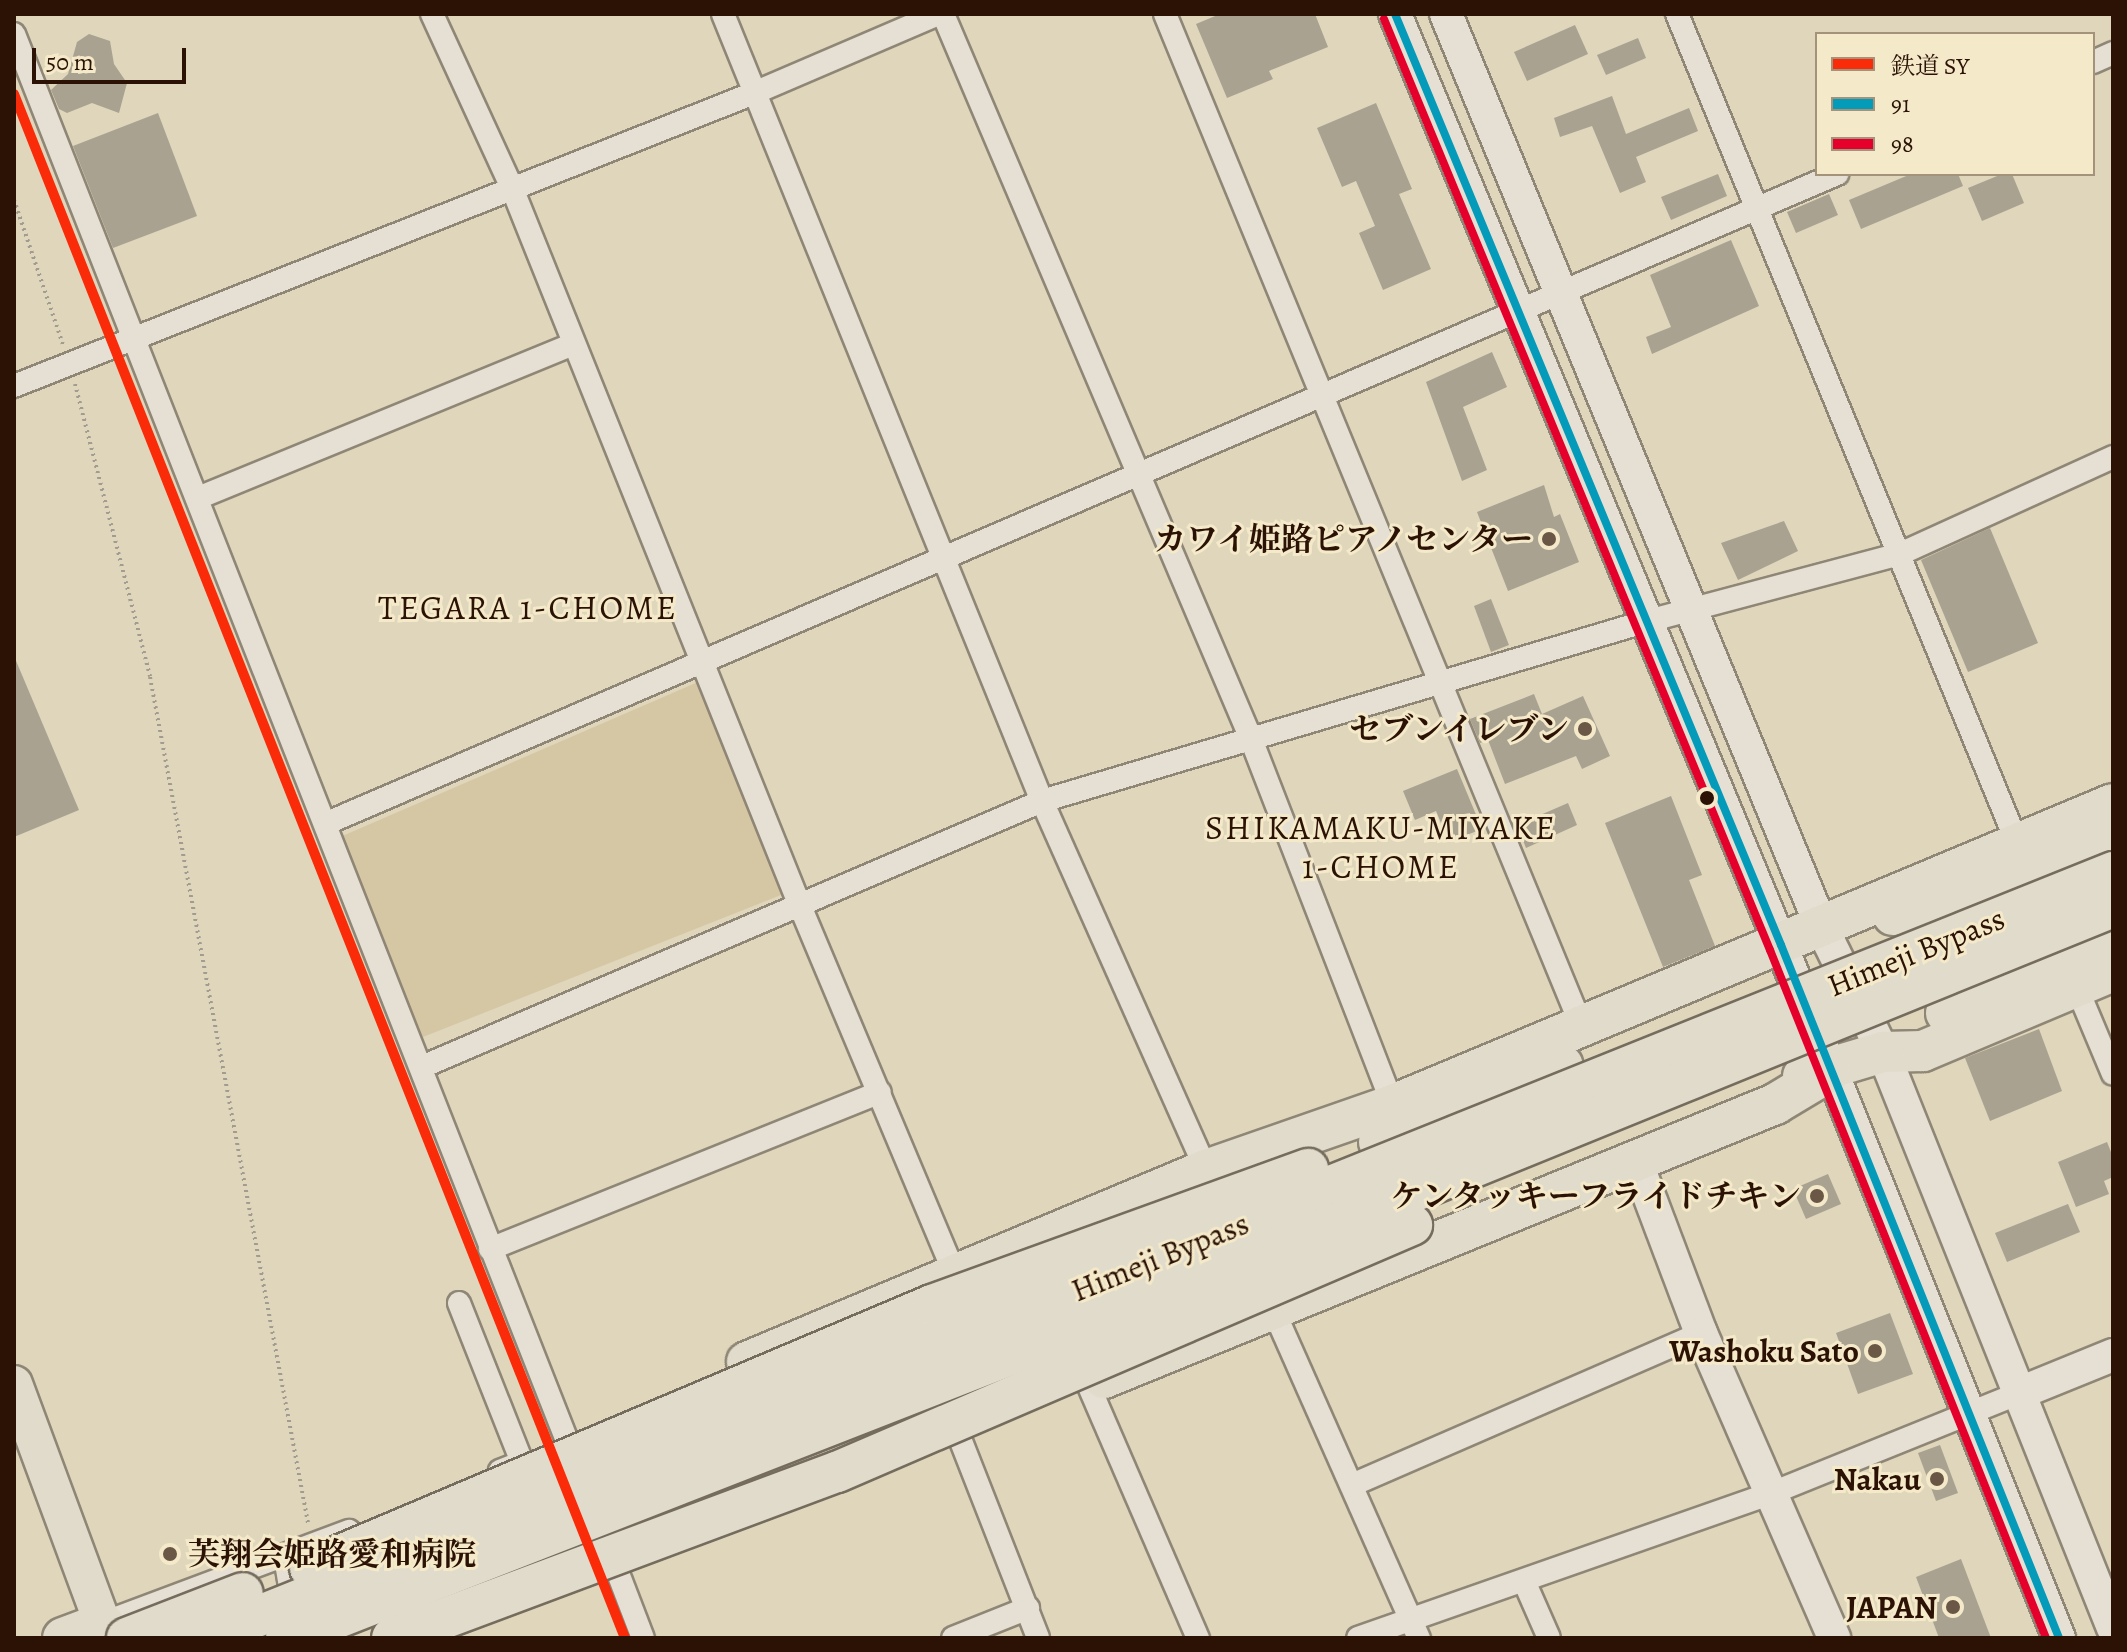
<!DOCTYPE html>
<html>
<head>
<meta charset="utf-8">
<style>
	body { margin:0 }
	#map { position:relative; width:2127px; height:1652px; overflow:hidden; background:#dfd6bb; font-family:Alegreya,"Noto Serif JP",serif }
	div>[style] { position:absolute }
	.green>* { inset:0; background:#d5c7a3 }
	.building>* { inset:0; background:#aaa290 }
	.path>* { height:4px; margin-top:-2px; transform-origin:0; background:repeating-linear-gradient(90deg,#a29b90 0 2px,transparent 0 6px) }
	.roads { filter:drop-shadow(2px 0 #8f8676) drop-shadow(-2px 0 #8f8676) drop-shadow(0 2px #8f8676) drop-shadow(0 -2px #8f8676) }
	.street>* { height:22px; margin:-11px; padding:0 11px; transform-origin:11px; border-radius:11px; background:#e5e0d3 }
	.secondary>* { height:32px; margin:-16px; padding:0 16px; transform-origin:16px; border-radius:16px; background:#e5e0d3 }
	.primary>* { height:36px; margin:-18px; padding:0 18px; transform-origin:18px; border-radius:18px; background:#e1dbcb }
	.highway>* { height:40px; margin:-20px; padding:0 20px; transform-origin:20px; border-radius:20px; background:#e1dbcb }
	.bridges { filter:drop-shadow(2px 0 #756c5e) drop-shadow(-2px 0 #756c5e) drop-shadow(0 2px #756c5e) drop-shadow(0 -2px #756c5e) }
	.highway-bridge>* { height:40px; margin:-20px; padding:0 20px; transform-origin:20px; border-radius:20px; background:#e1dbcb }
	.bus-1>* { height:8px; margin:-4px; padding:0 4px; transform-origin:4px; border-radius:4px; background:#049aba }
	.bus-2>* { height:8px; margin:-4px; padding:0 4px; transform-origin:4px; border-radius:4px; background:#e4002b }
	.rail-1>* { height:10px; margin:-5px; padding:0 5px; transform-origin:5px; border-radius:5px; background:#fa2b08 }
	.dots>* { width:22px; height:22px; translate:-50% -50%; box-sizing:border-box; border:4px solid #f4e9c9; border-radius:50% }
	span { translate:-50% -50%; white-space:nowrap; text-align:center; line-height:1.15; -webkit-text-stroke:6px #f4e9c9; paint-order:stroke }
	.poi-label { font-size:32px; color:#2b1205; font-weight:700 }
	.right { translate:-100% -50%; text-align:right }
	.left { translate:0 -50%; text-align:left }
	.street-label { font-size:32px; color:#2b1205 }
	.neighbourhood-label { font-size:34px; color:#2b1205; letter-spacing:2px }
	.frame { position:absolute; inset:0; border:16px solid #2b1205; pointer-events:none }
	.legend { position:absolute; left:1815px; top:32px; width:280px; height:144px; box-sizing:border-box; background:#f4e9c9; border:2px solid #a4937b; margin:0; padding:10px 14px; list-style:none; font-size:24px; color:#2b1205 }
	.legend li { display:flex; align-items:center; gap:16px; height:40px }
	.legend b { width:40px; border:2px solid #a4937b }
	.scale { position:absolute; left:32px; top:48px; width:154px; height:36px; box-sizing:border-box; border:4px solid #2b1205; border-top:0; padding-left:10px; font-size:24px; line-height:28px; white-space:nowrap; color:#2b1205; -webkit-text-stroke:6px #f4e9c9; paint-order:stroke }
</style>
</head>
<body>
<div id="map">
	<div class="green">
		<div style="clip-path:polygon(698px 682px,786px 893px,423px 1037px,340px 837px)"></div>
	</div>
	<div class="building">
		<div style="clip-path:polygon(1220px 14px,1315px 14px,1328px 47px,1269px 71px,1273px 79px,1227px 98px,1196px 24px)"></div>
		<div style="clip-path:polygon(1575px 25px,1588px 54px,1527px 81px,1514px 52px)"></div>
		<div style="clip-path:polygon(89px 34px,110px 41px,114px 64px,127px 83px,119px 113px,92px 103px,67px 113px,59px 109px,51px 90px,68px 74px,77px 42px)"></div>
		<div style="clip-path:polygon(1638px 38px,1646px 58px,1606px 75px,1597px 55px)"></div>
		<div style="clip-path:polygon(1612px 96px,1626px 134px,1689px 108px,1698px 131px,1636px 157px,1646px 182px,1620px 193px,1592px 126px,1560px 137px,1554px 118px)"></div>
		<div style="clip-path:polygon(1376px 103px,1412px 189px,1399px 194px,1431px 269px,1383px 290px,1359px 233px,1375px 226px,1356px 181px,1342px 187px,1317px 128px)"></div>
		<div style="clip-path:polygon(158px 113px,197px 216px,113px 248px,73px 146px)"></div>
		<div style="clip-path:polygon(1718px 174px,1727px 196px,1671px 220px,1661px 197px)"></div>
		<div style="clip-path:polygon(1911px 174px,1958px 174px,1963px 186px,1861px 229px,1849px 200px)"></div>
		<div style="clip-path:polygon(2002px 174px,2012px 174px,2024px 203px,1982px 221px,1968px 188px)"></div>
		<div style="clip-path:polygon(1829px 194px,1838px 215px,1796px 233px,1787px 212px)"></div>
		<div style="clip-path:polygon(1731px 240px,1759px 306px,1652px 354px,1646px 337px,1671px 327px,1650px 275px)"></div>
		<div style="clip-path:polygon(1492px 352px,1507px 387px,1463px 407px,1487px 470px,1462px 481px,1426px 382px)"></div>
		<div style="clip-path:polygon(1544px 485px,1554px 517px,1560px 514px,1579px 562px,1508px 591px,1477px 512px)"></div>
		<div style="clip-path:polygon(1784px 521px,1798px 551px,1738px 580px,1721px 543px)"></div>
		<div style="clip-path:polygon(1990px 528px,2038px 643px,1968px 672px,1921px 560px)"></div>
		<div style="clip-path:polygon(1491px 599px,1509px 645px,1491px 652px,1474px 606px)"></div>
		<div style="clip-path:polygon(14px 656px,79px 810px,14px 837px)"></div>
		<div style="clip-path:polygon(1534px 694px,1542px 714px,1583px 696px,1610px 756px,1582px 769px,1576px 756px,1505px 784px,1488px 740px,1480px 743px,1470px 719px)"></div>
		<div style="clip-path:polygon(1457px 769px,1482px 829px,1449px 842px,1436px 811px,1415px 820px,1403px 791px)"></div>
		<div style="clip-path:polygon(1671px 796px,1702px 875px,1689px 880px,1715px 946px,1663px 967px,1605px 823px)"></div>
		<div style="clip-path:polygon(1568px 803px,1577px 825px,1526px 848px,1517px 825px)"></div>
		<div style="clip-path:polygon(2039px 1029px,2062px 1091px,1990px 1121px,1965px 1058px)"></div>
		<div style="clip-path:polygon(2107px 1142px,2113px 1157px,2113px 1177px,2104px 1181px,2109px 1194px,2076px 1207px,2058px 1162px)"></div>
		<div style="clip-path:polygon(1828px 1174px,1841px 1204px,1806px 1219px,1793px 1189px)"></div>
		<div style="clip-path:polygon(2068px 1204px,2080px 1232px,2007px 1262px,1995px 1233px)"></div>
		<div style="clip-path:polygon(1890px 1313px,1913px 1374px,1858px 1394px,1836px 1333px)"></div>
		<div style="clip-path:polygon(1940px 1445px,1958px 1493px,1936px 1501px,1918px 1453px)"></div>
		<div style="clip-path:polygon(1961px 1559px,1991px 1638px,1939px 1638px,1916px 1577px)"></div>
	</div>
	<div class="path">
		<div style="left:14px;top:200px;width:153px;rotate:71.3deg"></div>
		<div style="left:75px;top:384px;width:302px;rotate:75.6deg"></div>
		<div style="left:150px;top:677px;width:861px;rotate:79.42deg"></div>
	</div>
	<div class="roads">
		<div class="street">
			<div style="left:432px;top:14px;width:192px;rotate:65.3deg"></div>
			<div style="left:512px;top:188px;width:774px;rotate:68.14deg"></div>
			<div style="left:800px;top:906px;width:410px;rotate:67.2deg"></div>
			<div style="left:723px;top:14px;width:849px;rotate:67.94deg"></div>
			<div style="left:1042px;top:801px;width:414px;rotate:66deg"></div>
			<div style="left:943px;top:14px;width:788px;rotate:66.98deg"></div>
			<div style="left:1251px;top:739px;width:393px;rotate:68.8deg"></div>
			<div style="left:1165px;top:14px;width:1095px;rotate:67.63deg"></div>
			<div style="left:1677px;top:14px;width:898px;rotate:67.69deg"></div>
			<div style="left:14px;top:34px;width:1539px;rotate:68.54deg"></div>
			<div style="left:2093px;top:62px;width:22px;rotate:-24deg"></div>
			<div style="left:14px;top:386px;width:796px;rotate:-21.6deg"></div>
			<div style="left:754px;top:93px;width:200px;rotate:-23.2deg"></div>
			<div style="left:198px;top:498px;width:403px;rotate:-22.3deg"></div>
			<div style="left:327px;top:823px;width:1644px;rotate:-23.26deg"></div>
			<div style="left:2076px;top:986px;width:95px;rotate:67.2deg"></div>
			<div style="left:424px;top:1066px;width:672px;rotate:-23.21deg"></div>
			<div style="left:1042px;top:801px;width:628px;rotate:-16.56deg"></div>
			<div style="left:1644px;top:622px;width:265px;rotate:-14.9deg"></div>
			<div style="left:1900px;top:554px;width:234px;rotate:-24.5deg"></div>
			<div style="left:490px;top:1249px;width:420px;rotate:-21.9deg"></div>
			<div style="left:1269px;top:1300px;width:370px;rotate:66.1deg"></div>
			<div style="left:459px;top:1303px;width:171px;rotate:68.4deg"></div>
			<div style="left:522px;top:1462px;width:24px;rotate:158deg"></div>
			<div style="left:1088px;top:1384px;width:277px;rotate:66.6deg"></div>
			<div style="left:959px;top:1436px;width:217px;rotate:68.6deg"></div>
			<div style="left:1352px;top:1485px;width:381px;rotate:-23.5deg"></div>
			<div style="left:608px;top:1547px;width:97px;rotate:69deg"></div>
			<div style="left:285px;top:1557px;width:55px;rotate:80.5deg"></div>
			<div style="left:1524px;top:1581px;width:62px;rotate:66.3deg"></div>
			<div style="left:103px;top:1623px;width:263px;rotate:-20.5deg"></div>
			<div style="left:953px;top:1638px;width:81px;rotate:-21.8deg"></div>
			<div style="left:1358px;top:1638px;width:439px;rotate:-19.3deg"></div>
			<div style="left:1772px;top:1493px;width:270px;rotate:-22deg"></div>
		</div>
		<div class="secondary">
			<div style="left:1395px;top:14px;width:1008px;rotate:67.48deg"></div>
			<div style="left:1781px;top:945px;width:747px;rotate:68.14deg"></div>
			<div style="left:1446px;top:14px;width:988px;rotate:67.64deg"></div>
			<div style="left:1822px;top:928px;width:138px;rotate:63.8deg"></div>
			<div style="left:1883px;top:1052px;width:620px;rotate:68.23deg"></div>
			<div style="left:1636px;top:1161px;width:184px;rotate:69.3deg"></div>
			<div style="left:1701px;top:1333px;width:333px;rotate:66.4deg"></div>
			<div style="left:2022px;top:1392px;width:98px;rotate:-22.1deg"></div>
		</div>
		<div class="primary">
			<div style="left:14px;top:1384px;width:271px;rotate:69.7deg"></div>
		</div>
		<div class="highway">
			<div style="left:1893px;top:915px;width:84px;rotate:-10.2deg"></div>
			<div style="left:1976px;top:900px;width:148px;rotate:-22.6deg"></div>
			<div style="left:1946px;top:1013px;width:183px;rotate:-24.5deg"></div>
			<div style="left:1803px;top:1076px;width:84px;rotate:-16.7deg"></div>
			<div style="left:1883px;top:1052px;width:40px;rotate:-1.4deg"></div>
			<div style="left:1923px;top:1051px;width:206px;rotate:-22.8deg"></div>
			<div style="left:1379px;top:1142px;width:199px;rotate:-22.7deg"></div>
			<div style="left:747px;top:1362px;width:498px;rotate:-22.7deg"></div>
			<div style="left:1206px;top:1170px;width:198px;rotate:-19.2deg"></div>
			<div style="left:1393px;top:1105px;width:780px;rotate:-22.69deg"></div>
			<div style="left:1104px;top:1378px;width:725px;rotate:-22.21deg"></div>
			<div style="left:1775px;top:1104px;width:64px;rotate:-31deg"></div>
			<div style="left:63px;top:1638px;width:43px;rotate:-20.6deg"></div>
		</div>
	</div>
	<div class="bridges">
		<div class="highway-bridge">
			<div style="left:310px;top:1568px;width:675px;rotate:-22.92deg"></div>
			<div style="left:932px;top:1305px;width:400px;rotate:-19.9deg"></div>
			<div style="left:127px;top:1638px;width:124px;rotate:-21.2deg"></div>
			<div style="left:204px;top:1638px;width:2057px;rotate:-21.86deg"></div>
			<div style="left:286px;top:1638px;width:832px;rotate:-21.35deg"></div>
			<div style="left:1061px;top:1335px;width:1136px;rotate:-22.14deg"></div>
			<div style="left:392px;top:1638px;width:475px;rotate:-20.5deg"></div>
			<div style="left:837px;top:1472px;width:626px;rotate:-23.25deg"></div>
		</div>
	</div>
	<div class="bus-1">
		<div style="left:1395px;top:14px;width:1008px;rotate:67.48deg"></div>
		<div style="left:1781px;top:945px;width:747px;rotate:68.14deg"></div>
	</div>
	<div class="bus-2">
		<div style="left:1384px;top:19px;width:1008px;rotate:67.48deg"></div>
		<div style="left:1770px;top:950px;width:741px;rotate:68.14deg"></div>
	</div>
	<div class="rail-1">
		<div style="left:14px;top:94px;width:1660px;rotate:68.41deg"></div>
	</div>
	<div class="dots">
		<div style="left:1549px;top:539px;background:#6a5745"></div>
		<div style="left:1585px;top:729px;background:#6a5745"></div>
		<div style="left:1707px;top:798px;background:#2b1205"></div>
		<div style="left:1817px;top:1196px;background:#6a5745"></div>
		<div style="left:1875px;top:1351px;background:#6a5745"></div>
		<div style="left:1937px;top:1479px;background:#6a5745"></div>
		<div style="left:170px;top:1554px;background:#6a5745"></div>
		<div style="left:1953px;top:1607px;background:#6a5745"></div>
	</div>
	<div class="poi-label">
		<span class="right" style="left:1533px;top:539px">カワイ姫路ピアノセンター</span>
		<span class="right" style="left:1569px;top:729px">セブンイレブン</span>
		<span class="right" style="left:1801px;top:1196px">ケンタッキーフライドチキン</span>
		<span class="right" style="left:1859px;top:1351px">Washoku Sato</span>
		<span class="right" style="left:1921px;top:1479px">Nakau</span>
		<span class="left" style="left:188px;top:1554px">芙翔会姫路愛和病院</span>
		<span class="right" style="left:1937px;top:1607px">JAPAN</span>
	</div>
	<div class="street-label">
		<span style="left:1916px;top:952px;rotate:-22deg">Himeji Bypass</span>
		<span style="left:1160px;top:1257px;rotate:-22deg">Himeji Bypass</span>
	</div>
	<div class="neighbourhood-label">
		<span style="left:528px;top:608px">TEGARA 1-CHOME</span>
		<span style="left:1381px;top:847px">SHIKAMAKU-MIYAKE<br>1-CHOME</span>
	</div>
	<div class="frame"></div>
	<ul class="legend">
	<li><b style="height:10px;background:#fa2b08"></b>鉄道 SY</li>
	<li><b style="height:10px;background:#049aba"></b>91</li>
	<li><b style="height:10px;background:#e4002b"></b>98</li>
	</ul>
	<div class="scale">50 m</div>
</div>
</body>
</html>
